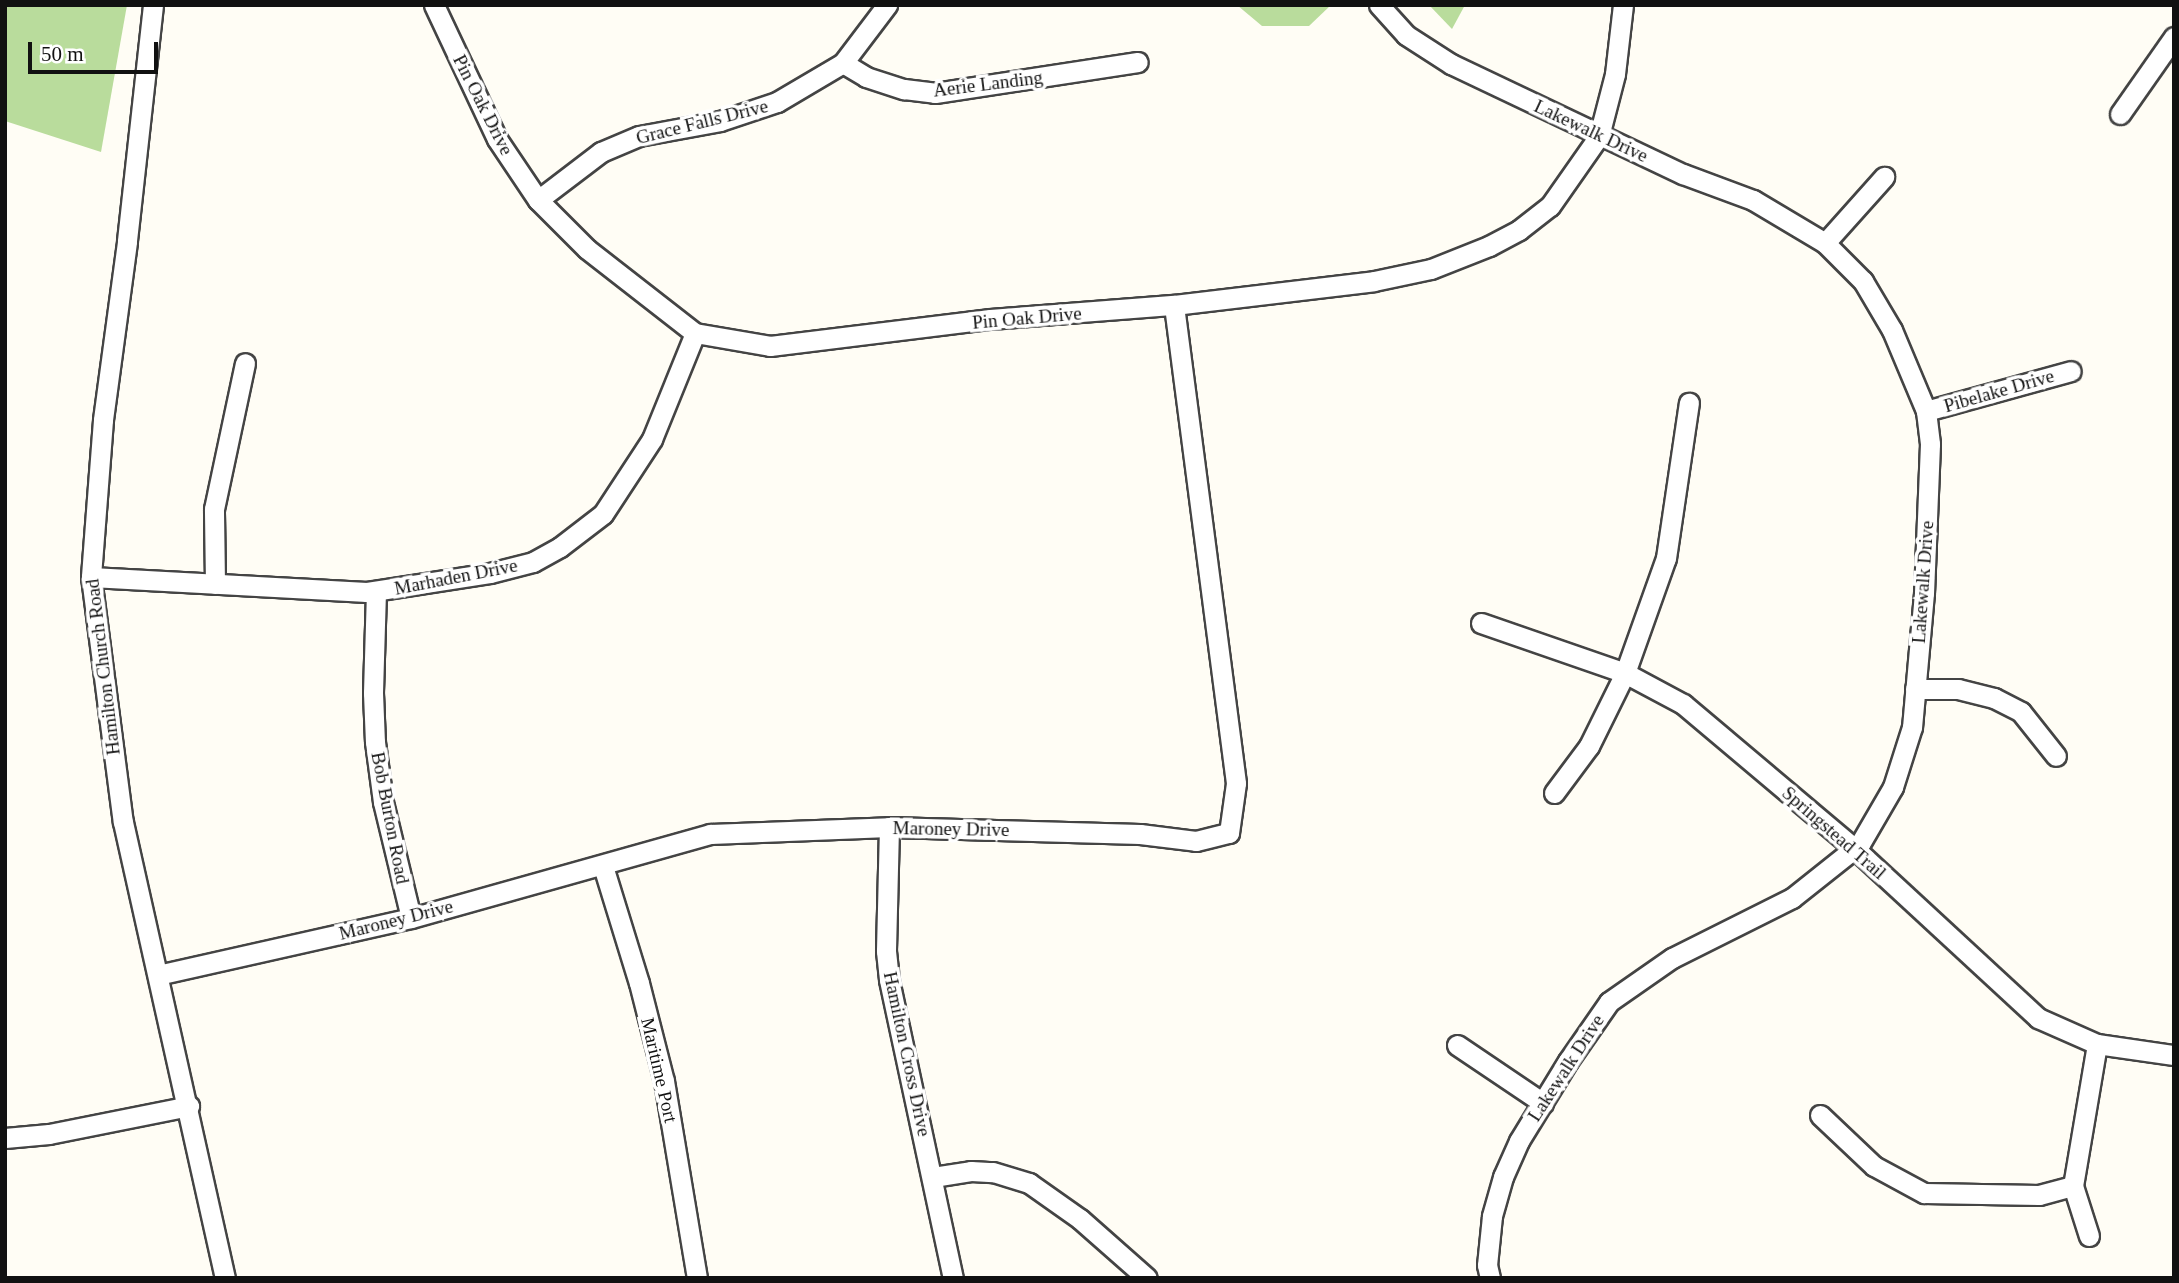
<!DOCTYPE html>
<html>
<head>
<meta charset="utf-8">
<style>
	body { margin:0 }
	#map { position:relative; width:2179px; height:1283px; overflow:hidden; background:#fffdf5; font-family:Georgia,serif }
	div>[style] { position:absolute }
	.forest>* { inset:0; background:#b9dc9c }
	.roads { filter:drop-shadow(2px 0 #444) drop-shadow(-2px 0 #444) drop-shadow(0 2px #444) drop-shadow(0 -2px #444) }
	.minor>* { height:19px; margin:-9.5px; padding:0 9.5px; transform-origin:9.5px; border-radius:9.5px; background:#fff }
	span { translate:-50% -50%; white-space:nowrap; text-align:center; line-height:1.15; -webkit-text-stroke:7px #fff; paint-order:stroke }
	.street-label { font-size:19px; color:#111 }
	.frame { position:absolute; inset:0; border:7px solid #111; pointer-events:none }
	.scale { position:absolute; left:28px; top:42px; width:130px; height:32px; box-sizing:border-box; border:4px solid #111; border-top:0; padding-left:9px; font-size:21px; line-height:24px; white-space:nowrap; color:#111; -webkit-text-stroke:5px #fff; paint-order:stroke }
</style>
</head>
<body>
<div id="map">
	<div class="forest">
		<div style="clip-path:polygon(5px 5px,127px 5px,101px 152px,5px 121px)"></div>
		<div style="clip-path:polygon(1237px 5px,1331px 5px,1309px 26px,1262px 26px)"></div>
		<div style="clip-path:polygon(1429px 5px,1465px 5px,1452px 29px)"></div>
	</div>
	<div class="roads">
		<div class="minor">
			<div style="left:153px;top:5px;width:238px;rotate:96.3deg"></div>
			<div style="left:127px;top:242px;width:180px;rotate:97.7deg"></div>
			<div style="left:103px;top:420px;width:157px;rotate:94.4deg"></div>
			<div style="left:91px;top:577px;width:247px;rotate:82.6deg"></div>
			<div style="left:123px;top:822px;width:467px;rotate:77.4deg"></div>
			<div style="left:434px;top:5px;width:148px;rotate:64.8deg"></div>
			<div style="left:497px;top:139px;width:73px;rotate:56.1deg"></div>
			<div style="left:538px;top:200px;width:69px;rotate:45deg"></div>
			<div style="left:587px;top:249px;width:137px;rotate:37.9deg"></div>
			<div style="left:695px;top:333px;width:76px;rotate:9.8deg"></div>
			<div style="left:770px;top:346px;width:222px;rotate:-7deg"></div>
			<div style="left:990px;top:319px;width:185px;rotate:-4.4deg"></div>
			<div style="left:1174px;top:305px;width:201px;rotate:-6.8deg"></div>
			<div style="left:1374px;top:281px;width:58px;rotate:-11.9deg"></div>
			<div style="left:1431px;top:269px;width:62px;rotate:-21.6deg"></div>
			<div style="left:1489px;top:246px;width:34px;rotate:-28deg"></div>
			<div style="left:1519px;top:230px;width:39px;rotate:-38deg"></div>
			<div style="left:1550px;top:206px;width:85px;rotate:-55deg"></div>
			<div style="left:1599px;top:136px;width:64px;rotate:-75.5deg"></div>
			<div style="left:1615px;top:74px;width:69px;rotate:-83.4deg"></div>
			<div style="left:1379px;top:5px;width:40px;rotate:48deg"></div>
			<div style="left:1406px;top:35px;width:54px;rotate:32.8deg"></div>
			<div style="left:1451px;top:64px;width:257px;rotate:25.4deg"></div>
			<div style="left:1683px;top:174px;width:75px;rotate:20.4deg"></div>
			<div style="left:1753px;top:200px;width:84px;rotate:30.8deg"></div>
			<div style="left:1825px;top:243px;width:54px;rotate:45deg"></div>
			<div style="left:1863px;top:281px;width:57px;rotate:59.4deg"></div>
			<div style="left:1892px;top:330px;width:88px;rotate:67.2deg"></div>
			<div style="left:1926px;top:411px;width:33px;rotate:83deg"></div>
			<div style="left:1930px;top:444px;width:149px;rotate:92.3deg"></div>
			<div style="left:1924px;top:593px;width:135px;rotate:95.1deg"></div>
			<div style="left:1912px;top:727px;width:63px;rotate:107.6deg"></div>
			<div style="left:1893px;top:787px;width:66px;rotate:120.1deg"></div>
			<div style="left:1860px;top:844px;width:87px;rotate:141.5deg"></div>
			<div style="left:1792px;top:898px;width:134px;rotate:153.4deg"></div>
			<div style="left:1672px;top:958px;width:77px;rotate:145.1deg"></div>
			<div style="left:1609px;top:1002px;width:72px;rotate:124.8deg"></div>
			<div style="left:1568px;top:1061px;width:94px;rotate:121.5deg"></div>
			<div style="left:1519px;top:1141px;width:39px;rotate:114deg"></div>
			<div style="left:1503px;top:1177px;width:41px;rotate:105.8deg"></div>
			<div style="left:1492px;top:1216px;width:49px;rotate:95.8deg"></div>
			<div style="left:1487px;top:1265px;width:13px;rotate:77deg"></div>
			<div style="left:843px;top:63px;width:27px;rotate:31deg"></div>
			<div style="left:866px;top:77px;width:40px;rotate:18deg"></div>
			<div style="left:904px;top:89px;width:31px;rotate:7deg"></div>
			<div style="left:935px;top:93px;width:205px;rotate:-8.7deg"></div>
			<div style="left:2120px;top:114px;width:94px;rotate:-55deg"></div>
			<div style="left:538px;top:200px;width:79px;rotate:-37.3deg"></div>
			<div style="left:601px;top:152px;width:41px;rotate:-22.8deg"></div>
			<div style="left:639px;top:136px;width:82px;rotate:-10.5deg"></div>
			<div style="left:720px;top:121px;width:60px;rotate:-18.4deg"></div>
			<div style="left:777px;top:102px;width:77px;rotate:-30.6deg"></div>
			<div style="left:843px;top:63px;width:73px;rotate:-52.8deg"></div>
			<div style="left:1825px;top:243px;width:89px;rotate:-48.2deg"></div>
			<div style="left:1926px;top:411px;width:150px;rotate:-15.4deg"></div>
			<div style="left:91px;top:577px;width:276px;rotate:3.1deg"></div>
			<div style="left:367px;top:592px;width:124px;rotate:-8.8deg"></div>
			<div style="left:490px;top:573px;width:44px;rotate:-14.3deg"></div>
			<div style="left:533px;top:562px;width:31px;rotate:-29deg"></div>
			<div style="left:560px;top:547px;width:54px;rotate:-37.5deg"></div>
			<div style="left:603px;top:514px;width:90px;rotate:-56.8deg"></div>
			<div style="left:652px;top:439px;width:114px;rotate:-67.9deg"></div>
			<div style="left:215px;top:584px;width:75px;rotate:-90.8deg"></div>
			<div style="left:214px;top:509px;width:149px;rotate:-78deg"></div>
			<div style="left:376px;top:591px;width:102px;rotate:91.7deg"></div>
			<div style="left:373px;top:693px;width:49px;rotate:87.7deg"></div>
			<div style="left:375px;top:742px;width:61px;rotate:82.4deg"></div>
			<div style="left:383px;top:802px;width:119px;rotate:76.4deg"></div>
			<div style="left:1481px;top:623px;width:152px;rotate:19.1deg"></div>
			<div style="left:1625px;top:673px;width:66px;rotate:28.1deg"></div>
			<div style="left:1683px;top:704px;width:224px;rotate:40.1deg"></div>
			<div style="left:1854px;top:848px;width:251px;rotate:42.7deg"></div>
			<div style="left:2038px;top:1018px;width:64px;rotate:23.8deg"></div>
			<div style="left:2097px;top:1044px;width:76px;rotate:8.3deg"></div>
			<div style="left:1915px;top:689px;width:43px"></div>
			<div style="left:1958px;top:689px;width:37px;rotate:14deg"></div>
			<div style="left:1994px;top:698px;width:30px;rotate:27deg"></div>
			<div style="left:2021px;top:712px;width:56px;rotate:51.5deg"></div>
			<div style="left:1554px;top:793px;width:59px;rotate:-53.3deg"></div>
			<div style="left:1589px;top:746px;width:81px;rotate:-63.7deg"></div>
			<div style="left:1625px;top:673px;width:122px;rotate:-70.4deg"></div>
			<div style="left:1666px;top:558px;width:157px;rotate:-81.6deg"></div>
			<div style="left:889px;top:827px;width:124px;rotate:91.4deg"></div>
			<div style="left:886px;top:951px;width:29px;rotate:84deg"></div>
			<div style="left:889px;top:980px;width:305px;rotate:77.9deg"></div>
			<div style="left:603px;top:866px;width:122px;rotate:72.9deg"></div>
			<div style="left:639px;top:983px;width:101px;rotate:75.7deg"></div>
			<div style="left:664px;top:1081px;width:200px;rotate:80.5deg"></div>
			<div style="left:158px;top:975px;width:259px;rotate:-12.7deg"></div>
			<div style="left:411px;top:918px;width:311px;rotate:-15.7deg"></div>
			<div style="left:710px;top:834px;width:179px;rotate:-2.2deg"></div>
			<div style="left:889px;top:827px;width:251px;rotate:1.6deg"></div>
			<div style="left:1140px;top:834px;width:56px;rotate:7.1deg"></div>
			<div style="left:1196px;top:841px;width:34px;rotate:-14deg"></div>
			<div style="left:1229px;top:833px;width:50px;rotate:-82deg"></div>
			<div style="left:1236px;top:783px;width:482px;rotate:-97.4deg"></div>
			<div style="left:1457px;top:1045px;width:104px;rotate:34deg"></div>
			<div style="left:1820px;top:1115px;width:74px;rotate:43.4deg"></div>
			<div style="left:1874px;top:1166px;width:57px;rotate:28.4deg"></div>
			<div style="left:1924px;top:1193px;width:115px;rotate:1deg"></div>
			<div style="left:2039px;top:1195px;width:35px;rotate:-15deg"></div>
			<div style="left:5px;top:1138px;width:44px;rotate:-5.2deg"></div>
			<div style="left:49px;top:1134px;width:143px;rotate:-11.3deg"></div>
			<div style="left:933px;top:1177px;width:38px;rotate:-9deg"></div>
			<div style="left:971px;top:1171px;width:22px;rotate:3deg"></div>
			<div style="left:993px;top:1172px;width:38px;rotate:17deg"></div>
			<div style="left:1029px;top:1183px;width:62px;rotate:35.2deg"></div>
			<div style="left:1080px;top:1219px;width:89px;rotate:41.4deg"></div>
			<div style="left:2089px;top:1236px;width:52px;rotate:-107.7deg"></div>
			<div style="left:2073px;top:1186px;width:144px;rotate:-80.4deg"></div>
		</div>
	</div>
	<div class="street-label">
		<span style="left:988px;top:84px;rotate:-7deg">Aerie Landing</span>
		<span style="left:483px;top:105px;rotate:63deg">Pin Oak Drive</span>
		<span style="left:702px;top:122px;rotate:-14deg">Grace Falls Drive</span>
		<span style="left:1591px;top:131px;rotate:25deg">Lakewalk Drive</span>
		<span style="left:1027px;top:318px;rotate:-5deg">Pin Oak Drive</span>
		<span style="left:1999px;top:391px;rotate:-16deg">Pibelake Drive</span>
		<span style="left:456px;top:577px;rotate:-11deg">Marhaden Drive</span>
		<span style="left:1923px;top:582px;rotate:-86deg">Lakewalk Drive</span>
		<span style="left:103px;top:667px;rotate:-97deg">Hamilton Church Road</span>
		<span style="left:390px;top:818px;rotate:79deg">Bob Burton Road</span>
		<span style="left:951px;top:829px;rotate:1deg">Maroney Drive</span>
		<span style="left:1834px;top:833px;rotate:41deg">Springstead Trail</span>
		<span style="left:396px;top:920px;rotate:-14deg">Maroney Drive</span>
		<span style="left:907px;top:1054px;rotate:78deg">Hamilton Cross Drive</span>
		<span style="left:1566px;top:1068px;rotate:-57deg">Lakewalk Drive</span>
		<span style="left:659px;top:1070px;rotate:77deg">Maritime Port</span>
	</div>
	<div class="frame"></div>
	<div class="scale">50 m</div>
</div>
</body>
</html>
